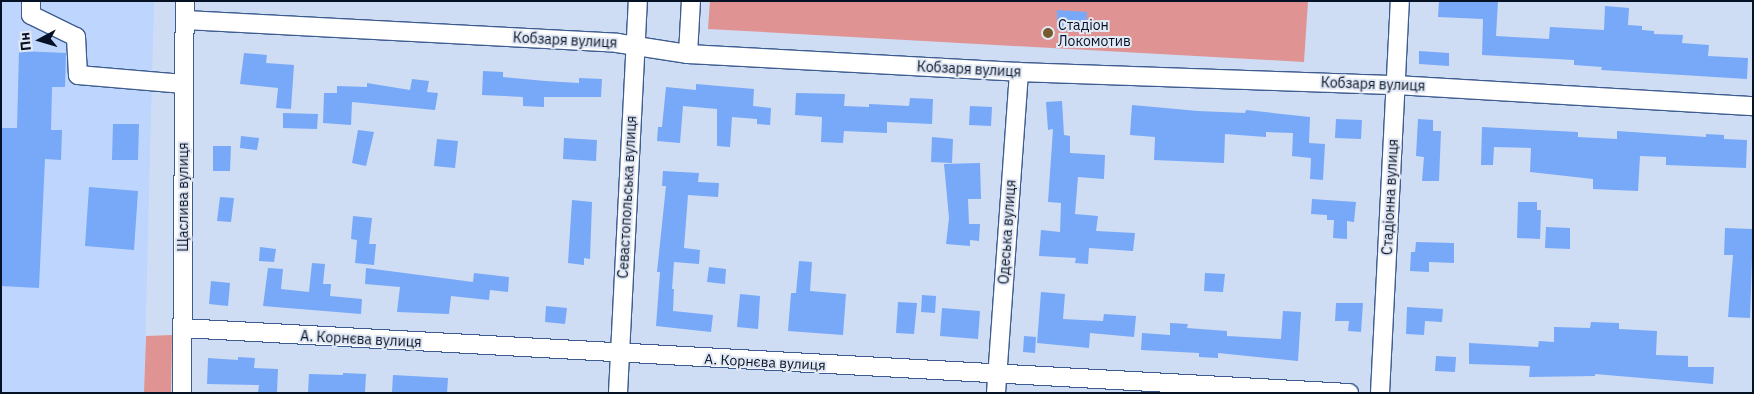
<!DOCTYPE html>
<html>
<head>
<meta charset="utf-8">
<style>
	body { margin:0 }
	#map { position:relative; width:1754px; height:394px; overflow:hidden; background:#ceddf4; font-family:"IBM Plex Sans",sans-serif }
	div>[style] { position:absolute }
	.built>* { inset:0; background:#bed6fd }
	.green>* { inset:0; background:#e09393 }
	.building>* { inset:0; background:#78a8f8 }
	.roads { filter:drop-shadow(1px 0 #3e5c8f) drop-shadow(-1px 0 #3e5c8f) drop-shadow(0 1px #3e5c8f) drop-shadow(0 -1px #3e5c8f) }
	.minor>* { height:18px; margin:-9px; padding:0 9px; transform-origin:9px; border-radius:9px; background:#fff }
	.dots>* { width:14px; height:14px; translate:-50% -50%; box-sizing:border-box; border:2px solid #e2e9f5; border-radius:50% }
	span { translate:-50% -50%; white-space:nowrap; text-align:center; line-height:1.15; -webkit-text-stroke:4px #e2e9f5; paint-order:stroke }
	.poi-label { font-size:14px; color:#051125 }
	.left { translate:0 -50%; text-align:left }
	.street-label { font-size:14px; color:#051125 }
	.frame { position:absolute; inset:0; border:2px solid #051125; pointer-events:none }
	.north { position:absolute; left:15px; top:15px; width:50px; height:50px; -webkit-text-stroke:4px #e2e9f5; paint-order:stroke; rotate:264deg; font-size:14px; font-weight:700; line-height:20px; text-align:center; color:#051125 }
	.north::after { content:''; display:block; margin:auto; width:18px; height:22px; background:#051125; clip-path:polygon(50% 0,100% 100%,50% 72%,0 100%) }
</style>
</head>
<body>
<div id="map">
	<div class="built">
		<div style="clip-path:polygon(1px 1px,154px 1px,144px 393px,1px 393px)"></div>
	</div>
	<div class="green">
		<div style="clip-path:polygon(710px 1px,1308px 1px,1304px 62px,708px 29px)"></div>
		<div style="clip-path:polygon(172px 335px,171px 393px,144px 393px,146px 336px)"></div>
	</div>
	<div class="building">
		<div style="clip-path:polygon(1439px 1px,1498px 1px,1496px 36px,1549px 39px,1550px 27px,1604px 30px,1605px 6px,1629px 8px,1628px 25px,1642px 26px,1642px 30px,1654px 31px,1654px 34px,1683px 35px,1682px 43px,1709px 45px,1708px 56px,1748px 58px,1747px 79px,1601px 70px,1602px 67px,1574px 65px,1574px 60px,1482px 55px,1483px 19px,1438px 17px)"></div>
		<div style="clip-path:polygon(1057px 10px,1087px 12px,1086px 32px,1057px 30px)"></div>
		<div style="clip-path:polygon(19px 51px,66px 53px,65px 87px,52px 87px,51px 130px,62px 130px,61px 160px,45px 159px,39px 288px,1px 286px,1px 128px,17px 128px)"></div>
		<div style="clip-path:polygon(1419px 51px,1449px 53px,1449px 66px,1419px 64px)"></div>
		<div style="clip-path:polygon(244px 53px,267px 55px,266px 63px,294px 65px,291px 109px,276px 108px,278px 88px,240px 84px)"></div>
		<div style="clip-path:polygon(483px 71px,503px 72px,503px 77px,545px 81px,579px 83px,579px 78px,602px 79px,601px 97px,544px 97px,544px 107px,523px 106px,523px 97px,482px 95px)"></div>
		<div style="clip-path:polygon(412px 79px,429px 81px,427px 92px,438px 93px,435px 110px,352px 102px,351px 125px,323px 123px,324px 93px,337px 93px,337px 86px,367px 87px,367px 83px,410px 90px)"></div>
		<div style="clip-path:polygon(696px 84px,754px 89px,753px 106px,771px 108px,770px 125px,757px 124px,757px 119px,732px 117px,730px 147px,717px 146px,717px 109px,683px 106px,680px 143px,657px 141px,658px 127px,662px 127px,666px 87px,696px 90px)"></div>
		<div style="clip-path:polygon(796px 93px,845px 94px,844px 106px,869px 107px,869px 104px,909px 106px,910px 98px,933px 99px,932px 124px,887px 122px,887px 133px,844px 131px,843px 143px,821px 142px,822px 117px,795px 115px)"></div>
		<div style="clip-path:polygon(1062px 101px,1064px 135px,1070px 136px,1070px 153px,1105px 155px,1104px 179px,1078px 177px,1075px 214px,1098px 216px,1096px 231px,1135px 233px,1133px 251px,1089px 248px,1088px 264px,1075px 263px,1076px 258px,1039px 256px,1041px 230px,1060px 232px,1061px 203px,1048px 202px,1053px 129px,1048px 130px,1046px 102px)"></div>
		<div style="clip-path:polygon(1132px 105px,1198px 111px,1245px 113px,1246px 110px,1310px 117px,1309px 143px,1325px 144px,1323px 180px,1310px 179px,1311px 158px,1292px 156px,1293px 133px,1266px 132px,1266px 137px,1225px 134px,1224px 163px,1154px 160px,1155px 137px,1130px 135px)"></div>
		<div style="clip-path:polygon(970px 106px,992px 107px,991px 126px,969px 125px)"></div>
		<div style="clip-path:polygon(283px 113px,318px 114px,317px 129px,283px 128px)"></div>
		<div style="clip-path:polygon(1336px 119px,1362px 120px,1361px 139px,1335px 138px)"></div>
		<div style="clip-path:polygon(1418px 119px,1433px 120px,1433px 131px,1441px 131px,1439px 181px,1422px 181px,1424px 157px,1416px 156px)"></div>
		<div style="clip-path:polygon(113px 124px,139px 124px,138px 160px,112px 160px)"></div>
		<div style="clip-path:polygon(1482px 127px,1578px 132px,1578px 137px,1617px 139px,1617px 131px,1706px 137px,1706px 134px,1724px 135px,1724px 139px,1747px 140px,1746px 168px,1666px 165px,1666px 157px,1640px 156px,1638px 191px,1593px 189px,1593px 179px,1530px 172px,1531px 148px,1494px 147px,1493px 165px,1481px 165px)"></div>
		<div style="clip-path:polygon(358px 130px,374px 132px,366px 166px,352px 163px)"></div>
		<div style="clip-path:polygon(241px 136px,259px 138px,257px 150px,240px 148px)"></div>
		<div style="clip-path:polygon(932px 137px,953px 139px,952px 163px,931px 162px)"></div>
		<div style="clip-path:polygon(564px 138px,597px 140px,596px 161px,563px 159px)"></div>
		<div style="clip-path:polygon(437px 139px,458px 141px,455px 168px,434px 166px)"></div>
		<div style="clip-path:polygon(213px 146px,231px 146px,230px 171px,213px 171px)"></div>
		<div style="clip-path:polygon(980px 163px,981px 199px,968px 199px,969px 224px,980px 224px,979px 241px,970px 240px,970px 246px,946px 244px,949px 218px,944px 164px)"></div>
		<div style="clip-path:polygon(663px 171px,699px 173px,698px 182px,719px 183px,718px 197px,688px 195px,684px 248px,700px 250px,699px 264px,674px 262px,672px 289px,674px 289px,673px 311px,713px 315px,711px 332px,656px 326px,660px 272px,657px 272px,666px 186px,662px 186px)"></div>
		<div style="clip-path:polygon(89px 187px,138px 191px,134px 250px,85px 246px)"></div>
		<div style="clip-path:polygon(220px 197px,234px 198px,231px 222px,217px 221px)"></div>
		<div style="clip-path:polygon(1312px 199px,1356px 202px,1354px 222px,1347px 221px,1347px 239px,1333px 238px,1334px 220px,1327px 220px,1327px 215px,1311px 214px)"></div>
		<div style="clip-path:polygon(572px 200px,592px 202px,590px 259px,584px 258px,584px 265px,568px 263px)"></div>
		<div style="clip-path:polygon(1518px 202px,1537px 202px,1537px 210px,1541px 210px,1540px 239px,1517px 238px)"></div>
		<div style="clip-path:polygon(353px 216px,372px 218px,369px 244px,376px 244px,374px 265px,355px 263px,357px 240px,351px 239px)"></div>
		<div style="clip-path:polygon(1546px 227px,1570px 228px,1570px 249px,1545px 248px)"></div>
		<div style="clip-path:polygon(1725px 228px,1753px 229px,1750px 318px,1728px 317px,1733px 255px,1724px 255px)"></div>
		<div style="clip-path:polygon(1416px 242px,1454px 243px,1454px 263px,1429px 262px,1429px 272px,1410px 271px,1411px 252px,1415px 252px)"></div>
		<div style="clip-path:polygon(260px 247px,276px 249px,274px 262px,259px 261px)"></div>
		<div style="clip-path:polygon(799px 261px,812px 262px,810px 291px,846px 294px,843px 335px,788px 331px,791px 293px,796px 293px)"></div>
		<div style="clip-path:polygon(312px 263px,325px 264px,323px 284px,331px 284px,330px 296px,362px 299px,361px 314px,263px 306px,268px 268px,283px 269px,281px 289px,309px 292px)"></div>
		<div style="clip-path:polygon(709px 267px,726px 269px,725px 284px,707px 282px)"></div>
		<div style="clip-path:polygon(366px 268px,473px 282px,474px 273px,509px 277px,508px 292px,490px 290px,489px 300px,451px 296px,449px 314px,397px 312px,400px 287px,365px 284px)"></div>
		<div style="clip-path:polygon(1205px 273px,1225px 274px,1223px 292px,1204px 291px)"></div>
		<div style="clip-path:polygon(211px 281px,230px 283px,228px 306px,209px 304px)"></div>
		<div style="clip-path:polygon(1041px 292px,1065px 294px,1063px 319px,1103px 321px,1104px 314px,1136px 316px,1134px 337px,1090px 333px,1089px 348px,1037px 343px)"></div>
		<div style="clip-path:polygon(740px 294px,760px 296px,758px 329px,737px 327px)"></div>
		<div style="clip-path:polygon(922px 295px,936px 296px,935px 313px,921px 312px)"></div>
		<div style="clip-path:polygon(898px 302px,917px 303px,914px 334px,896px 333px)"></div>
		<div style="clip-path:polygon(1336px 303px,1363px 303px,1361px 332px,1348px 331px,1349px 321px,1335px 321px)"></div>
		<div style="clip-path:polygon(546px 306px,567px 308px,565px 324px,545px 322px)"></div>
		<div style="clip-path:polygon(1407px 307px,1443px 309px,1442px 322px,1425px 321px,1424px 335px,1406px 334px)"></div>
		<div style="clip-path:polygon(942px 308px,980px 311px,978px 339px,940px 336px)"></div>
		<div style="clip-path:polygon(1283px 311px,1301px 312px,1298px 361px,1218px 353px,1218px 358px,1199px 357px,1199px 353px,1141px 350px,1142px 333px,1170px 335px,1170px 323px,1188px 324px,1187px 328px,1227px 331px,1227px 336px,1281px 339px)"></div>
		<div style="clip-path:polygon(1591px 322px,1619px 323px,1619px 329px,1657px 331px,1656px 355px,1688px 356px,1688px 367px,1714px 367px,1713px 384px,1595px 374px,1595px 376px,1529px 377px,1530px 366px,1469px 364px,1469px 343px,1538px 347px,1539px 341px,1554px 342px,1554px 327px,1590px 328px)"></div>
		<div style="clip-path:polygon(1024px 336px,1036px 337px,1035px 353px,1023px 352px)"></div>
		<div style="clip-path:polygon(1436px 356px,1456px 357px,1455px 372px,1435px 371px)"></div>
		<div style="clip-path:polygon(238px 357px,255px 358px,254px 368px,278px 369px,277px 393px,258px 393px,259px 385px,207px 384px,208px 358px,238px 360px)"></div>
		<div style="clip-path:polygon(343px 373px,366px 374px,365px 393px,308px 393px,309px 374px,343px 375px)"></div>
		<div style="clip-path:polygon(393px 375px,448px 378px,447px 393px,392px 392px)"></div>
	</div>
	<div class="roads">
		<div class="minor">
			<div style="left:31px;top:1px;width:14px;rotate:90deg"></div>
			<div style="left:31px;top:15px;width:50px;rotate:26.1deg"></div>
			<div style="left:76px;top:37px;width:38px;rotate:87deg"></div>
			<div style="left:78px;top:75px;width:106px;rotate:4.9deg"></div>
			<div style="left:185px;top:20px;width:433px;rotate:3deg"></div>
			<div style="left:617px;top:43px;width:72px;rotate:8.8deg"></div>
			<div style="left:688px;top:54px;width:331px;rotate:3.1deg"></div>
			<div style="left:1019px;top:72px;width:377px;rotate:2deg"></div>
			<div style="left:1396px;top:85px;width:358px;rotate:3.4deg"></div>
			<div style="left:688px;top:54px;width:53px;rotate:-86.8deg"></div>
			<div style="left:182px;top:328px;width:1169px;rotate:3.19deg"></div>
			<div style="left:182px;top:393px;width:392px;rotate:-89.6deg"></div>
			<div style="left:618px;top:393px;width:393px;rotate:-87.1deg"></div>
			<div style="left:996px;top:393px;width:322px;rotate:-85.9deg"></div>
			<div style="left:1380px;top:393px;width:393px;rotate:-87.1deg"></div>
		</div>
	</div>
	<div class="dots">
		<div style="left:1048px;top:33px;background:#755b2d"></div>
	</div>
	<div class="poi-label">
		<span class="left" style="left:1058px;top:33px">Стадіон<br>Локомотив</span>
	</div>
	<div class="street-label">
		<span style="left:565px;top:40px;rotate:3deg">Кобзаря вулиця</span>
		<span style="left:969px;top:69px;rotate:3deg">Кобзаря вулиця</span>
		<span style="left:1373px;top:84px;rotate:2deg">Кобзаря вулиця</span>
		<span style="left:183px;top:197px;rotate:-90deg">Щаслива вулиця</span>
		<span style="left:627px;top:197px;rotate:-87deg">Севастопольська вулиця</span>
		<span style="left:1390px;top:197px;rotate:-87deg">Стадіонна вулиця</span>
		<span style="left:1007px;top:232px;rotate:-86deg">Одеська вулиця</span>
		<span style="left:361px;top:339px;rotate:3deg">А. Корнєва вулиця</span>
		<span style="left:765px;top:362px;rotate:3deg">А. Корнєва вулиця</span>
	</div>
	<div class="frame"></div>
	<div class="north">Пн</div>
</div>
</body>
</html>
